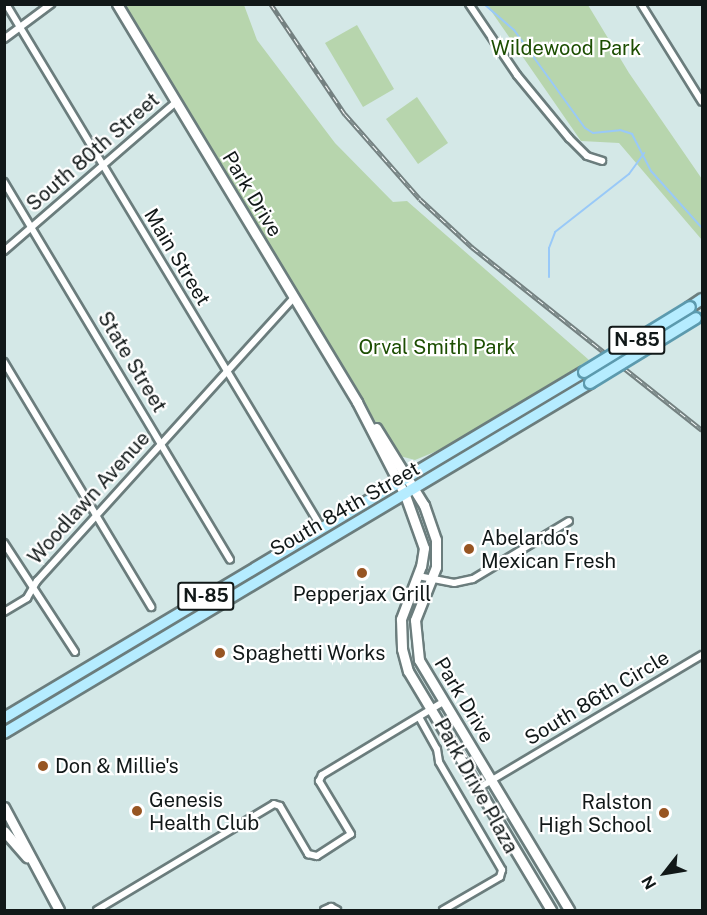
<!DOCTYPE html>
<html>
<head>
<meta charset="utf-8">
<style>
	body { margin:0 }
	#map { position:relative; width:707px; height:915px; overflow:hidden; background:#d4e8e7; font-family:"Public Sans",sans-serif }
	div>[style] { position:absolute }
	.green>* { inset:0; background:#b7d5ad }
	.stream>* { height:2px; margin:-1px; padding:0 1px; transform-origin:1px; border-radius:1px; background:#99c9f8 }
	.roads { filter:drop-shadow(2px 0 #6b7d7d) drop-shadow(-2px 0 #6b7d7d) drop-shadow(0 2px #6b7d7d) drop-shadow(0 -2px #6b7d7d) }
	.street>* { height:6px; margin:-3px; padding:0 3px; transform-origin:3px; border-radius:3px; background:#fff }
	.secondary>* { height:9px; margin:-4.5px; padding:0 4.5px; transform-origin:4.5px; border-radius:4.5px; background:#fff }
	.primary>* { height:10px; margin:-5px; padding:0 5px; transform-origin:5px; border-radius:5px; background:#b5ecff }
	.rail>* { height:4.5px; margin-top:-2.25px; transform-origin:0; background:repeating-linear-gradient(90deg,#fff 0 7px,#748181 0 14px); box-sizing:border-box; border-block:2px solid #748181 }
	.bridges { filter:drop-shadow(2px 0 #5c9aae) drop-shadow(-2px 0 #5c9aae) drop-shadow(0 2px #5c9aae) drop-shadow(0 -2px #5c9aae) }
	.primary-bridge>* { height:10px; margin:-5px; padding:0 5px; transform-origin:5px; border-radius:5px; background:#b5ecff }
	.dots>* { width:16px; height:16px; translate:-50% -50%; box-sizing:border-box; border:3px solid #fff; border-radius:50% }
	span { translate:-50% -50%; white-space:nowrap; text-align:center; line-height:1.15; -webkit-text-stroke:4.5px #fff; paint-order:stroke }
	.shield-label span { padding:2px 4px; background:#fff; border:2px solid; border-radius:4px; -webkit-text-stroke-width:0 }
	.shield-label { font-size:18px; color:#111818; font-weight:700 }
	.park-label { font-size:20px; color:#1c4e02 }
	.street-label { font-size:20px; color:#111818 }
	.poi-label { font-size:20px; color:#111818 }
	.left { translate:0 -50%; text-align:left }
	.right { translate:-100% -50%; text-align:right }
	.frame { position:absolute; inset:0; border:6px solid #111818; pointer-events:none }
	.north { position:absolute; left:635px; top:843px; width:60px; height:60px; -webkit-text-stroke:4px #fff; paint-order:stroke; rotate:239deg; font-size:16px; font-weight:700; line-height:24px; text-align:center; color:#111818 }
	.north::after { content:''; display:block; margin:auto; width:21px; height:27px; background:#111818; clip-path:polygon(50% 0,100% 100%,50% 72%,0 100%) }
</style>
</head>
<body>
<div id="map">
	<div class="green">
		<div style="clip-path:polygon(120px 5px,244px 5px,257px 40px,335px 143px,393px 202px,407px 201px,589px 360px,449px 446px,415px 460px,396px 455px)"></div>
		<div style="clip-path:polygon(487px 5px,588px 5px,629px 73px,702px 179px,702px 240px,619px 143px,581px 141px)"></div>
		<div style="clip-path:polygon(357px 25px,394px 89px,363px 107px,325px 43px)"></div>
		<div style="clip-path:polygon(417px 97px,448px 143px,418px 164px,386px 119px)"></div>
	</div>
	<div class="stream">
		<div style="left:484px;top:4px;width:40px;rotate:41deg"></div>
		<div style="left:514px;top:30px;width:121px;rotate:54.1deg"></div>
		<div style="left:585px;top:128px;width:9px;rotate:32deg"></div>
		<div style="left:593px;top:133px;width:27px;rotate:-6deg"></div>
		<div style="left:620px;top:130px;width:13px;rotate:18deg"></div>
		<div style="left:632px;top:134px;width:42px;rotate:62.8deg"></div>
		<div style="left:651px;top:171px;width:76px;rotate:48.2deg"></div>
		<div style="left:549px;top:277px;width:29px;rotate:-90deg"></div>
		<div style="left:549px;top:248px;width:17px;rotate:-69deg"></div>
		<div style="left:555px;top:232px;width:94px;rotate:-38.1deg"></div>
		<div style="left:629px;top:174px;width:26px;rotate:-54deg"></div>
	</div>
	<div class="roads">
		<div class="street">
			<div style="left:6px;top:4px;width:611px;rotate:58.94deg"></div>
			<div style="left:469px;top:4px;width:86px;rotate:55.9deg"></div>
			<div style="left:517px;top:75px;width:82px;rotate:50.5deg"></div>
			<div style="left:569px;top:138px;width:25px;rotate:45deg"></div>
			<div style="left:587px;top:156px;width:16px;rotate:18deg"></div>
			<div style="left:641px;top:4px;width:115px;rotate:58.1deg"></div>
			<div style="left:4px;top:39px;width:59px;rotate:-36.7deg"></div>
			<div style="left:4px;top:182px;width:440px;rotate:59.1deg"></div>
			<div style="left:4px;top:251px;width:228px;rotate:-40.9deg"></div>
			<div style="left:4px;top:362px;width:286px;rotate:59deg"></div>
			<div style="left:4px;top:543px;width:130px;rotate:56.9deg"></div>
			<div style="left:418px;top:576px;width:37px;rotate:11deg"></div>
			<div style="left:454px;top:583px;width:19px;rotate:-12deg"></div>
			<div style="left:473px;top:579px;width:112px;rotate:-31.1deg"></div>
			<div style="left:4px;top:612px;width:27px;rotate:-31deg"></div>
			<div style="left:27px;top:598px;width:20px;rotate:-60deg"></div>
			<div style="left:37px;top:581px;width:382px;rotate:-47.8deg"></div>
			<div style="left:419px;top:717px;width:37px;rotate:61deg"></div>
			<div style="left:437px;top:749px;width:13px;rotate:81deg"></div>
			<div style="left:439px;top:762px;width:125px;rotate:59.7deg"></div>
			<div style="left:502px;top:870px;width:7px;rotate:106deg"></div>
			<div style="left:500px;top:877px;width:66px;rotate:149.9deg"></div>
			<div style="left:477px;top:789px;width:262px;rotate:-30.8deg"></div>
			<div style="left:97px;top:910px;width:206px;rotate:-30.9deg"></div>
			<div style="left:274px;top:804px;width:6px;rotate:18deg"></div>
			<div style="left:280px;top:806px;width:56px;rotate:59.7deg"></div>
			<div style="left:308px;top:854px;width:9px;rotate:13deg"></div>
			<div style="left:317px;top:856px;width:40px;rotate:-32.9deg"></div>
			<div style="left:351px;top:834px;width:62px;rotate:-121.1deg"></div>
			<div style="left:319px;top:781px;width:7px;rotate:-63deg"></div>
			<div style="left:322px;top:775px;width:141px;rotate:-31.1deg"></div>
			<div style="left:324px;top:910px;width:8px;rotate:-23deg"></div>
			<div style="left:331px;top:907px;width:7px;rotate:27deg"></div>
		</div>
		<div class="secondary">
			<div style="left:117px;top:4px;width:465px;rotate:58.9deg"></div>
			<div style="left:357px;top:402px;width:105px;rotate:62.7deg"></div>
			<div style="left:405px;top:495px;width:56px;rotate:70.3deg"></div>
			<div style="left:424px;top:548px;width:18px;rotate:99deg"></div>
			<div style="left:421px;top:566px;width:57px;rotate:110.7deg"></div>
			<div style="left:401px;top:619px;width:30px;rotate:88deg"></div>
			<div style="left:402px;top:649px;width:23px;rotate:75deg"></div>
			<div style="left:408px;top:671px;width:279px;rotate:59.1deg"></div>
			<div style="left:376px;top:428px;width:91px;rotate:58.1deg"></div>
			<div style="left:424px;top:505px;width:37px;rotate:71deg"></div>
			<div style="left:436px;top:540px;width:27px;rotate:90deg"></div>
			<div style="left:436px;top:567px;width:57px;rotate:111.6deg"></div>
			<div style="left:415px;top:620px;width:40px;rotate:84.3deg"></div>
			<div style="left:419px;top:660px;width:292px;rotate:59deg"></div>
			<div style="left:4px;top:807px;width:117px;rotate:61.9deg"></div>
			<div style="left:4px;top:831px;width:35px;rotate:49deg"></div>
		</div>
		<div class="primary">
			<div style="left:690px;top:307px;width:14px;rotate:-34deg"></div>
			<div style="left:4px;top:718px;width:675px;rotate:-30.82deg"></div>
			<div style="left:4px;top:733px;width:683px;rotate:-30.85deg"></div>
		</div>
	</div>
	<div class="rail">
		<div style="left:271px;top:4px;width:133px;rotate:56.1deg"></div>
		<div style="left:345px;top:114px;width:113px;rotate:48.6deg"></div>
		<div style="left:420px;top:199px;width:71px;rotate:42.7deg"></div>
		<div style="left:472px;top:247px;width:294px;rotate:38.5deg"></div>
	</div>
	<div class="bridges">
		<div class="primary-bridge">
			<div style="left:584px;top:372px;width:124px;rotate:-31.5deg"></div>
			<div style="left:590px;top:383px;width:124px;rotate:-31.5deg"></div>
		</div>
	</div>
	<div class="dots">
		<div style="left:469px;top:549px;background:#975522"></div>
		<div style="left:362px;top:573px;background:#975522"></div>
		<div style="left:220px;top:653px;background:#975522"></div>
		<div style="left:43px;top:766px;background:#975522"></div>
		<div style="left:137px;top:811px;background:#975522"></div>
		<div style="left:664px;top:813px;background:#975522"></div>
	</div>
	<div class="shield-label">
		<span style="left:637px;top:340px">N-85</span>
		<span style="left:206px;top:596px">N-85</span>
	</div>
	<div class="park-label">
		<span style="left:566px;top:48px">Wildewood Park</span>
		<span style="left:437px;top:347px">Orval Smith Park</span>
	</div>
	<div class="street-label">
		<span style="left:93px;top:152px;rotate:-41deg">South 80th Street</span>
		<span style="left:252px;top:194px;rotate:59deg">Park Drive</span>
		<span style="left:177px;top:257px;rotate:59deg">Main Street</span>
		<span style="left:132px;top:362px;rotate:59deg">State Street</span>
		<span style="left:89px;top:498px;rotate:-48deg">Woodlawn Avenue</span>
		<span style="left:345px;top:509px;rotate:-30deg">South 84th Street</span>
		<span style="left:597px;top:698px;rotate:-31deg">South 86th Circle</span>
		<span style="left:464px;top:700px;rotate:59deg">Park Drive</span>
		<span style="left:476px;top:786px;rotate:61deg">Park Drive Plaza</span>
	</div>
	<div class="poi-label">
		<span class="left" style="left:481px;top:550px">Abelardo's<br>Mexican Fresh</span>
		<span style="left:362px;top:594px">Pepperjax Grill</span>
		<span class="left" style="left:232px;top:653px">Spaghetti Works</span>
		<span class="left" style="left:55px;top:766px">Don &amp; Millie's</span>
		<span class="left" style="left:149px;top:812px">Genesis<br>Health Club</span>
		<span class="right" style="left:652px;top:814px">Ralston<br>High School</span>
	</div>
	<div class="frame"></div>
	<div class="north">N</div>
</div>
</body>
</html>
